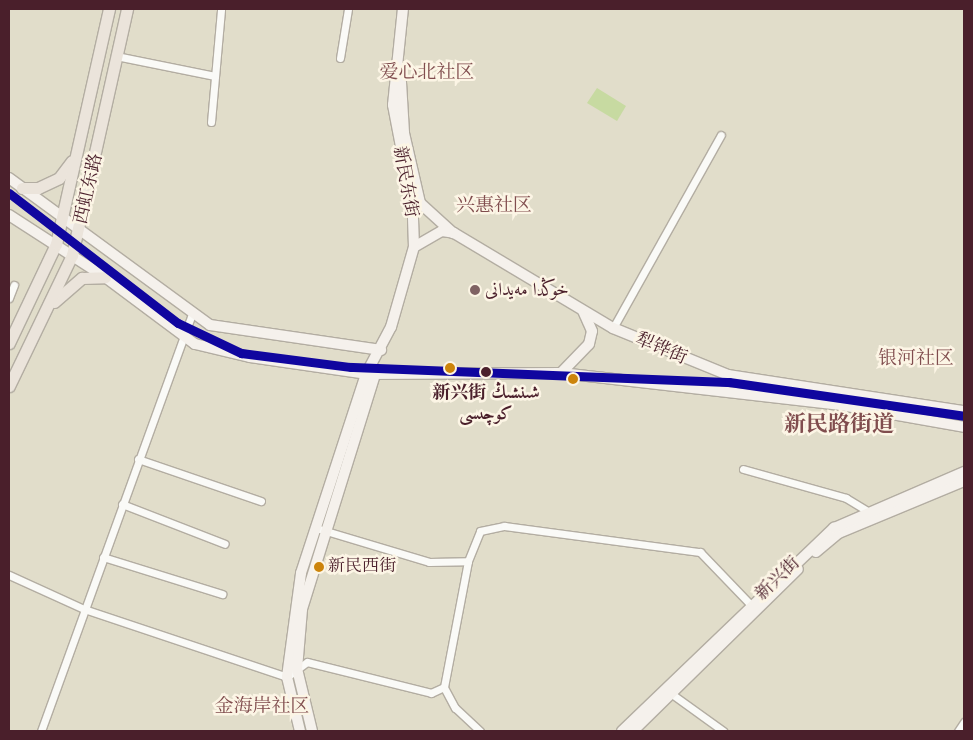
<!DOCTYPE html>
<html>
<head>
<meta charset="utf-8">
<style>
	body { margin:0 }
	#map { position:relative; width:973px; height:740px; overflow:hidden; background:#e1ddca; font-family:"Old Standard TT",Amiri,"Noto Serif SC",serif }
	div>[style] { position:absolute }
	.green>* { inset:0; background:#c7daa1 }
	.roads { filter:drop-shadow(1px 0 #b3ada2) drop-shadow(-1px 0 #b3ada2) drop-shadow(0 1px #b3ada2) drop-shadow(0 -1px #b3ada2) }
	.street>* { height:7px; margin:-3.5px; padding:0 3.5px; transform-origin:3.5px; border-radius:3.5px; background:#fafaf7 }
	.secondary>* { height:10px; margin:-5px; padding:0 5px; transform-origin:5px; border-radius:5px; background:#f5f1ec }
	.primary>* { height:11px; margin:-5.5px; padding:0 5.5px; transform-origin:5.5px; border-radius:5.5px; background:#ebe4db }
	.metro-1>* { height:9px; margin:-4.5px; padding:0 4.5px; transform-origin:4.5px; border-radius:4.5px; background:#10069f }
	.dots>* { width:14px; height:14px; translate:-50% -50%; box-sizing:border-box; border:2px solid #fcf5e5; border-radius:50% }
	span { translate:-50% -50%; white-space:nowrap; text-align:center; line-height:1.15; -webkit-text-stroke:5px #fcf5e5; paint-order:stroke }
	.bus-label { font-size:17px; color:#4a1f2b }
	.left { translate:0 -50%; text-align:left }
	.street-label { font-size:18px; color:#4a1f2b }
	.poi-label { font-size:18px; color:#4a1f2b }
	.stop-label { font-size:18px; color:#4a1f2b; font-weight:700 }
	.neighbourhood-label { font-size:19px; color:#804d4e }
	.district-label { font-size:22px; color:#804d4e; font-weight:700 }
	.frame { position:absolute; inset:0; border:10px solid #4a1f2b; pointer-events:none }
</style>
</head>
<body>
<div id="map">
	<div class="green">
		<div style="clip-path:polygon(597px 88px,626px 106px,617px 121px,587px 103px)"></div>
	</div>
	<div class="roads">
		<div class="street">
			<div style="left:116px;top:56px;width:101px;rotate:11.4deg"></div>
			<div style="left:340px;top:58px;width:50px;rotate:-80.7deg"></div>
			<div style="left:211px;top:122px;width:113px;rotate:-84.9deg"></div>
			<div style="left:9px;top:298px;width:14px;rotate:-69deg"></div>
			<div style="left:613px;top:328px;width:221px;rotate:-60.8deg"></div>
			<div style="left:138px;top:459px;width:130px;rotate:18.9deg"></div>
			<div style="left:743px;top:469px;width:107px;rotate:15.7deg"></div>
			<div style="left:846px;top:498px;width:26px;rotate:31deg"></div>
			<div style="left:122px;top:504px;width:110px;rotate:21.2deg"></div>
			<div style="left:316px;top:528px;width:118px;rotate:16.7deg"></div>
			<div style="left:429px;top:562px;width:39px;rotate:-1deg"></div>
			<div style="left:103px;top:557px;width:125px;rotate:17.3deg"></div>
			<div style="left:9px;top:575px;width:82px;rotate:24.4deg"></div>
			<div style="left:84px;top:609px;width:214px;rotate:18.5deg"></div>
			<div style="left:287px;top:677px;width:25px;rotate:-37deg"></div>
			<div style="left:307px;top:662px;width:128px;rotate:14deg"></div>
			<div style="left:431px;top:693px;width:14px;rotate:-25deg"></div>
			<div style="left:669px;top:692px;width:67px;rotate:35.8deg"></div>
			<div style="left:41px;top:731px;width:443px;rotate:-70.1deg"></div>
			<div style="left:480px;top:731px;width:34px;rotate:-137deg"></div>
			<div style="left:455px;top:708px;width:24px;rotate:-118deg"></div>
			<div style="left:444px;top:687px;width:128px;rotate:-79.2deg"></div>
			<div style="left:468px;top:561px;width:32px;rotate:-68deg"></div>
			<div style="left:480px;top:531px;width:25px;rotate:-12deg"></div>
			<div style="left:504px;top:526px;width:198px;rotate:7.6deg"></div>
			<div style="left:700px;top:552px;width:74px;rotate:46.1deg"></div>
			<div style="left:958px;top:731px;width:11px;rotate:-56deg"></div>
		</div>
		<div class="secondary">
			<div style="left:401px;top:82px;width:51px;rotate:86.6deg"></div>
			<div style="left:404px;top:133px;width:72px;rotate:77.1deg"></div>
			<div style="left:420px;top:203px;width:45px;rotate:42.3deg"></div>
			<div style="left:9px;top:178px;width:249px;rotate:36.2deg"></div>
			<div style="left:210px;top:325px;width:173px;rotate:8.3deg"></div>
			<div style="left:9px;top:215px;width:114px;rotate:32.9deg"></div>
			<div style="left:105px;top:277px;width:112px;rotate:36.7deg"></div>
			<div style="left:195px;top:344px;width:57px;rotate:13.3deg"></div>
			<div style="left:250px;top:357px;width:117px;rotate:8.3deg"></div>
			<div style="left:366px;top:374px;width:195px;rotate:-0.3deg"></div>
			<div style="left:561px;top:373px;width:282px;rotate:6.5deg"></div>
			<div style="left:841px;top:405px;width:125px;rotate:10.1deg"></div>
			<div style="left:414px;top:247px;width:32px;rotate:-30deg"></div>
			<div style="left:442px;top:231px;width:12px;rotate:9deg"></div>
			<div style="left:454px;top:233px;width:185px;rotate:30.9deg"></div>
			<div style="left:613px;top:328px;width:124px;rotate:22.2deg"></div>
			<div style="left:728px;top:375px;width:239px;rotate:8.7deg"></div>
			<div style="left:561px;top:373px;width:40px;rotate:-46deg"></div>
			<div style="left:589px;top:344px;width:13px;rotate:-77deg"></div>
			<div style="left:592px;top:331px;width:22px;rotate:-114deg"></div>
			<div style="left:816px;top:552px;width:30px;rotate:-40deg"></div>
			<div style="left:839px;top:533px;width:135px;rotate:-22.6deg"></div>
			<div style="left:300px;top:731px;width:56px;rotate:-103.5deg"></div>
			<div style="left:287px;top:677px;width:105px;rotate:-82.3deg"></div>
			<div style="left:301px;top:573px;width:209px;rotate:-71.9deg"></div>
			<div style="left:366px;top:374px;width:53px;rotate:-62deg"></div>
			<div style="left:391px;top:327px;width:83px;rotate:-74deg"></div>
			<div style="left:414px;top:247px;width:38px;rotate:-92deg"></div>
			<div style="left:413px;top:209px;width:106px;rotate:-100.9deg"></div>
			<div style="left:393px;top:105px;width:97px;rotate:-84.1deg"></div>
			<div style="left:312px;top:731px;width:64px;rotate:-103.6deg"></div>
			<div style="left:297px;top:669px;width:60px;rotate:-85.2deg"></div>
			<div style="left:302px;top:609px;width:246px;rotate:-72.7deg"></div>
			<div style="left:622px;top:731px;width:294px;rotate:-43.8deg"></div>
			<div style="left:834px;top:528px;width:142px;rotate:-23.3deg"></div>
			<div style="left:633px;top:731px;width:231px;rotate:-44.5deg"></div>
		</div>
		<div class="primary">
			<div style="left:22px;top:188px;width:16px"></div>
			<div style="left:38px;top:188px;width:23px;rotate:-25deg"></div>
			<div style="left:59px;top:178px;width:21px;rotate:-53deg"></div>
			<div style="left:54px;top:302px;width:37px;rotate:-41deg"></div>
			<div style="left:82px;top:278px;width:23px;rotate:-2deg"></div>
			<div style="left:9px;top:343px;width:110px;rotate:-64.6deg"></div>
			<div style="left:56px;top:244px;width:241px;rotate:-77.3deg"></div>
			<div style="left:9px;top:386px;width:145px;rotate:-64.3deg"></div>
			<div style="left:72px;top:255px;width:252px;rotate:-77.4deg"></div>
		</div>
	</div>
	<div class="metro-1">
		<div style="left:9px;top:193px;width:213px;rotate:37.6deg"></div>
		<div style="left:178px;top:323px;width:70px;rotate:25.5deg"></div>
		<div style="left:241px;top:353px;width:111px;rotate:7.3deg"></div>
		<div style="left:351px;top:367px;width:378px;rotate:2.3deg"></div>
		<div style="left:729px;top:382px;width:237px;rotate:8.2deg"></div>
	</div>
	<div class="dots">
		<div style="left:475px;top:290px;background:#7f6263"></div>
		<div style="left:450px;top:368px;background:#cc840b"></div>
		<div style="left:486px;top:372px;background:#4a1f2b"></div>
		<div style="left:573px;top:379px;background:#cc840b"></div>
		<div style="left:319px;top:567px;background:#cc840b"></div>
	</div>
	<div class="bus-label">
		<span class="left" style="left:328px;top:567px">新民西街</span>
	</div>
	<div class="street-label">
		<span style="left:405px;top:182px;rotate:80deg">新民东街</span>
		<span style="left:89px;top:189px;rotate:-77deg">西虹东路</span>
		<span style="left:661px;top:349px;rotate:23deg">犁铧街</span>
		<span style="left:778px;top:579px;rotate:-44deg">新兴街</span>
	</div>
	<div class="poi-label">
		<span class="left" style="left:485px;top:290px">خوڭدا مەيدانى</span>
	</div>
	<div class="stop-label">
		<span style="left:486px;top:404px">新兴街 شىنشىڭ<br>كوچىسى</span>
	</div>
	<div class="neighbourhood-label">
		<span style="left:427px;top:74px">爱心北社区</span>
		<span style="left:494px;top:207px">兴惠社区</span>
		<span style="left:916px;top:360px">银河社区</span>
		<span style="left:262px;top:708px">金海岸社区</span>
	</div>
	<div class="district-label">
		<span style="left:839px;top:426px">新民路街道</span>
	</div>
	<div class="frame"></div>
</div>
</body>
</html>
